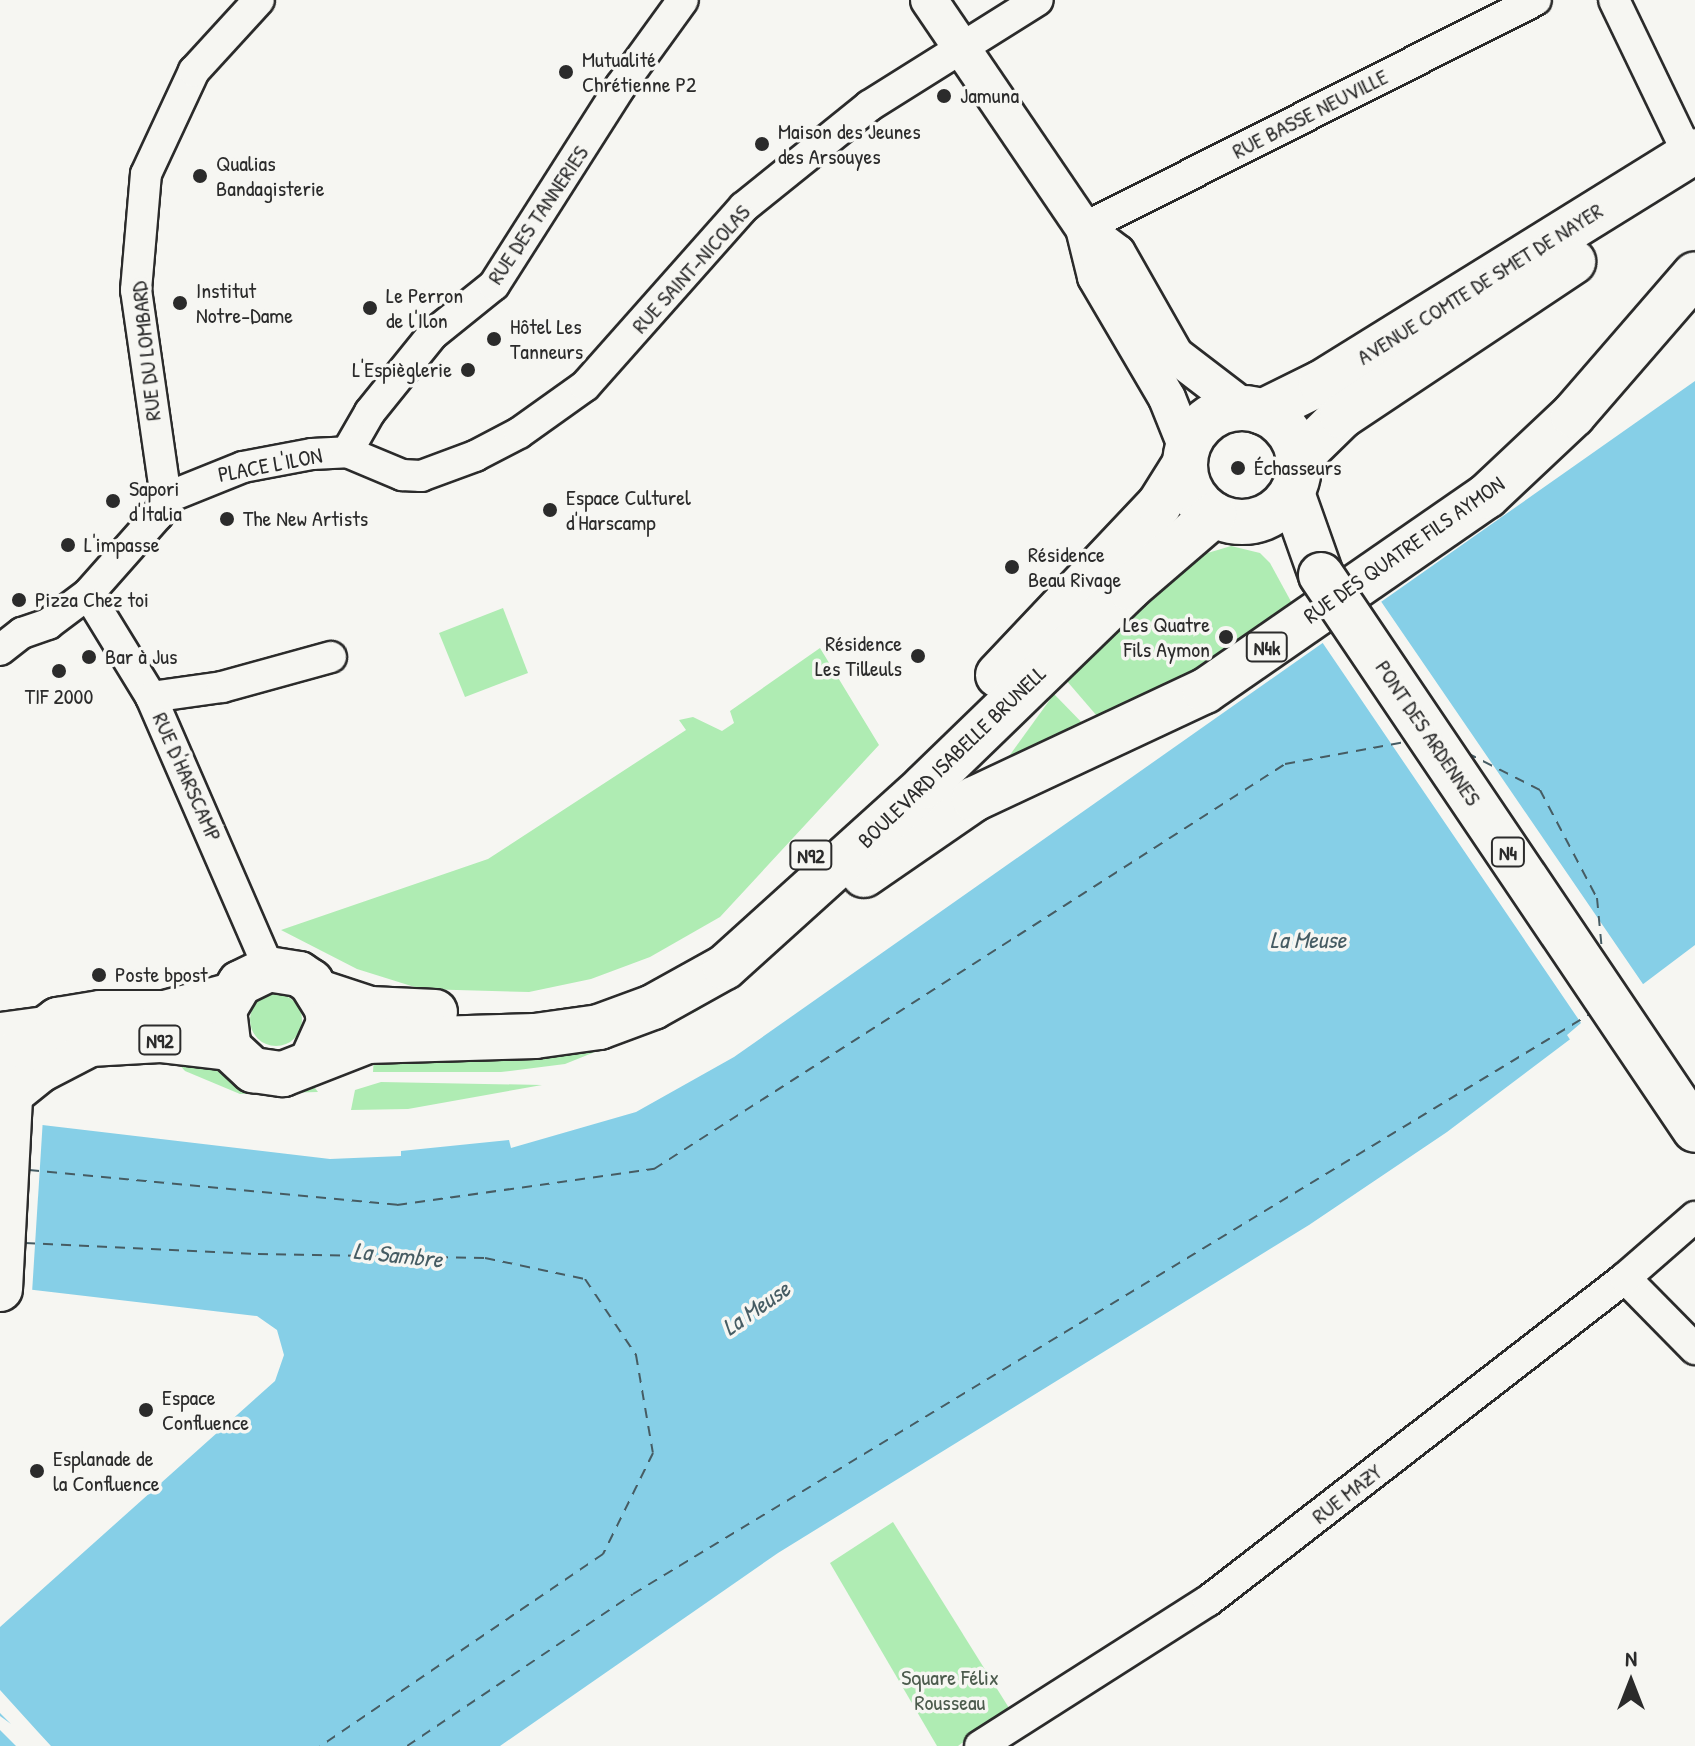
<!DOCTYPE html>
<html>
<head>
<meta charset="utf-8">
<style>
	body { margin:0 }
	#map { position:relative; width:1695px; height:1746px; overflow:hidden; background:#f6f6f2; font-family:"Patrick Hand",sans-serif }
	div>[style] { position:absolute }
	.green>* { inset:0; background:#afecb3 }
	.round { border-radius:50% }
	.water>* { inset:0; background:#86cfe7 }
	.pier>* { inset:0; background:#f6f6f2 }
	.ferry>* { height:2px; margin-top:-1px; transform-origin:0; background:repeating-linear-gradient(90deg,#465c63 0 10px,transparent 0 18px) }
	.roads { filter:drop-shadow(2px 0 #2b2b2b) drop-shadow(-2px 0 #2b2b2b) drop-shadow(0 2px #2b2b2b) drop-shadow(0 -2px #2b2b2b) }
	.minor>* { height:30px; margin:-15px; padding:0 15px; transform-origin:15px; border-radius:15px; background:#f6f6f2 }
	.tertiary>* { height:36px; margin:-18px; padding:0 18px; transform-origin:18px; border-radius:18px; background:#f6f6f2 }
	.primary>* { height:44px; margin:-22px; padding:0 22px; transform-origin:22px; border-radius:22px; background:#f6f6f2 }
	.primary>.ring { margin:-22px; padding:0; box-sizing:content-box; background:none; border:44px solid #f6f6f2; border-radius:50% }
	.bridges { filter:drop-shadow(2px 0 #2b2b2b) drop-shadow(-2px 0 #2b2b2b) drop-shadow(0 2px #2b2b2b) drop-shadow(0 -2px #2b2b2b) }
	.primary-bridge>* { height:44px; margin:-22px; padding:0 22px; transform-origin:22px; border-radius:22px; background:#f6f6f2 }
	.dots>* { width:22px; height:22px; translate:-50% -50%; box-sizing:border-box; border:4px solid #f6f6f2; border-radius:50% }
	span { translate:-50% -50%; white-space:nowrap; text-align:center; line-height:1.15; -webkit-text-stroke:7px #f6f6f2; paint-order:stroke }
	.shield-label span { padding:2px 6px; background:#f6f6f2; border:2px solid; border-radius:6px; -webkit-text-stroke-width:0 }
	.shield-label { font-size:20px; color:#2b2b2b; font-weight:700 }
	.poi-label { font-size:22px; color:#2b2b2b }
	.left { translate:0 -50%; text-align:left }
	.right { translate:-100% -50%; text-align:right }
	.street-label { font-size:22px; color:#2b2b2b }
	.park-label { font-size:22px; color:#4c5b4d }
	.water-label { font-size:24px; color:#465c63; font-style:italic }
	.north { position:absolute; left:1591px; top:1642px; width:80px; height:80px; -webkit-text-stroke:6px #f6f6f2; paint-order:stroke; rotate:0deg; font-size:22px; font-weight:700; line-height:32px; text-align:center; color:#2b2b2b }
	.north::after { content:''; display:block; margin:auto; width:28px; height:36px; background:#2b2b2b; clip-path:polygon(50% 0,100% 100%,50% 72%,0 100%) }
</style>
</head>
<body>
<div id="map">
	<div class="green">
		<div style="clip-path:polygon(1231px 546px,1260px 553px,1270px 563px,1300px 618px,1103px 723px,1066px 680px,1201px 555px)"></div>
		<div style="clip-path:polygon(503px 608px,528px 673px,465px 697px,439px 633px)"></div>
		<div style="clip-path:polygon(820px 648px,879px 745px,720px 917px,650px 957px,591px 979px,529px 992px,421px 989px,357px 969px,281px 930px,488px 859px,686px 730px,679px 720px,693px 717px,722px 731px,734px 723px,730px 711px)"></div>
		<div style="clip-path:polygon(1054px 694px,1093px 734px,991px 781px)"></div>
		<div style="clip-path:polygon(729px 989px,697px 1011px,565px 1064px,501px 1072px,373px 1072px,374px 1055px,494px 1060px)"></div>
		<div class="round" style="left:250px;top:994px;width:52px;height:52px"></div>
		<div style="clip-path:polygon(168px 1052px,312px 1084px,318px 1092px,240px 1094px,185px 1071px)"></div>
		<div style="clip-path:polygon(381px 1082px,542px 1085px,408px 1109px,351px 1110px,355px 1090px)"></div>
		<div style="clip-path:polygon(893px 1522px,1009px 1708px,958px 1746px,937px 1746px,830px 1563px)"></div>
	</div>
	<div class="water">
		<div style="clip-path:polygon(1695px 381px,1695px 945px,1447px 1132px,1309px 1225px,778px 1553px,500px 1746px,0 1746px,0 1627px,275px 1381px,284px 1355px,277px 1330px,257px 1316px,0 1286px,0 1120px,330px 1159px,401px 1156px,401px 1151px,509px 1140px,511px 1148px,636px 1112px,734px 1057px)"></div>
	</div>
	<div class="pier">
		<div style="clip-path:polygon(1378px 597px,1645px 987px,1571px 1041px,1567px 1035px,1581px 1023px,1320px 639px)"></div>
		<div style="clip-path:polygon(0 1116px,43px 1118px,32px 1293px,0 1290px)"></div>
		<div style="clip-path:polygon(0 1690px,39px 1733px,51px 1746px,16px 1746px,0 1730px,0 1716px,11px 1724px,0 1713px)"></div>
	</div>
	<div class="ferry">
		<div style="left:1467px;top:753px;width:82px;rotate:26.9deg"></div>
		<div style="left:1540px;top:790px;width:122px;rotate:62.2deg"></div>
		<div style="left:1597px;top:898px;width:53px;rotate:84.6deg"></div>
		<div style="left:29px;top:1170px;width:370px;rotate:5.4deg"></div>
		<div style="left:397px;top:1205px;width:260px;rotate:-8deg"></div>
		<div style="left:654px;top:1169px;width:750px;rotate:-32.69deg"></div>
		<div style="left:1285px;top:764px;width:122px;rotate:-10.4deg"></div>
		<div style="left:25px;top:1243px;width:233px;rotate:2.7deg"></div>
		<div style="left:258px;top:1254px;width:227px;rotate:1deg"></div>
		<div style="left:485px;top:1258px;width:102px;rotate:11.9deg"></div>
		<div style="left:585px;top:1279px;width:92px;rotate:56.1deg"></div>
		<div style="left:636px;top:1355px;width:99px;rotate:80.2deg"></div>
		<div style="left:653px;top:1453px;width:113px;rotate:116.3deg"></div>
		<div style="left:603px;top:1554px;width:342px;rotate:145.8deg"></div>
		<div style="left:407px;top:1746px;width:272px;rotate:-33.9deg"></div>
		<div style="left:633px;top:1594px;width:1119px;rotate:-31.22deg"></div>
	</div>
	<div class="roads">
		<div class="minor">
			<div style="left:1614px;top:0;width:171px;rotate:64.3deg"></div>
			<div style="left:1084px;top:228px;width:506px;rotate:-26.77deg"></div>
			<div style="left:347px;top:452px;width:46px;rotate:-60.1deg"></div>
			<div style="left:370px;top:412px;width:100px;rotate:-51.1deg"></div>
			<div style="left:433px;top:334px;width:78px;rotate:-38.8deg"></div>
			<div style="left:494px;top:285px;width:235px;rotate:-57.5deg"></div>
			<div style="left:620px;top:87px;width:107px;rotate:-54.1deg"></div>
			<div style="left:166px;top:498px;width:83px;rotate:-21.9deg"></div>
			<div style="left:243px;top:467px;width:70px;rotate:-10.7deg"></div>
			<div style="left:312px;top:454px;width:35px;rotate:-3deg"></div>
			<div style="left:347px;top:452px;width:60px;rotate:22.7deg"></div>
			<div style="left:402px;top:475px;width:19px;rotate:3deg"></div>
			<div style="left:421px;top:476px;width:58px;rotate:-20.3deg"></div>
			<div style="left:475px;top:456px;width:50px;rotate:-27.6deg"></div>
			<div style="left:519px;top:433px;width:81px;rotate:-35.5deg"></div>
			<div style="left:585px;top:386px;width:239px;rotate:-48.4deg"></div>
			<div style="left:744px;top:207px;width:161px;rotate:-38.9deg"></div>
			<div style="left:869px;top:106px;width:199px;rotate:-32.1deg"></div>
			<div style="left:166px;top:498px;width:210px;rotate:-98.2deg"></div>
			<div style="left:136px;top:290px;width:116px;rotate:-85.1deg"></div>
			<div style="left:146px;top:174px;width:114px;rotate:-65deg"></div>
			<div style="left:194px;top:71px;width:96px;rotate:-47.5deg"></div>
			<div style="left:88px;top:594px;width:121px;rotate:58.5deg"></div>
			<div style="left:151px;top:697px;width:296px;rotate:66.5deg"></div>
			<div style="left:0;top:650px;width:28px;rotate:-38deg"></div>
			<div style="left:22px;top:633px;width:28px;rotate:-19deg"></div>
			<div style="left:48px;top:624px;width:50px;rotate:-36.9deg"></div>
			<div style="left:88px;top:594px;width:106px;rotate:-48.5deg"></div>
			<div style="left:158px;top:515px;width:19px;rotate:-65deg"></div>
			<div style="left:151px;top:697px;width:72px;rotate:-8deg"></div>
			<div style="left:222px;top:687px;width:113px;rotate:-15.4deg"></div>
			<div style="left:0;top:1028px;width:52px;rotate:-7.7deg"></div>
			<div style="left:1625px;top:1278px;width:100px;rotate:45.4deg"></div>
			<div style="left:980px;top:1746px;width:270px;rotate:-32.5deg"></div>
			<div style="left:1208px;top:1601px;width:527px;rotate:-37.76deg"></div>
			<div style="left:1625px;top:1278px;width:93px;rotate:-41.1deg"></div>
		</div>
		<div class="tertiary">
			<div style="left:929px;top:0;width:276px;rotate:55.8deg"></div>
			<div style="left:1084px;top:228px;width:50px;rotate:76.2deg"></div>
			<div style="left:1096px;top:277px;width:140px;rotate:59.6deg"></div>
			<div style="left:1167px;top:398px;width:54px;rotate:68.2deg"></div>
			<div style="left:1084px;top:228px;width:41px;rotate:37.1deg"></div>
			<div style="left:1117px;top:253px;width:117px;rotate:60.4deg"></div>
			<div style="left:1175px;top:355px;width:86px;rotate:37.4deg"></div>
		</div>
		<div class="primary">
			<div class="ring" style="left:1185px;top:408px;width:70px;height:70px"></div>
			<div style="left:1262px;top:412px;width:66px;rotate:-26.2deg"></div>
			<div style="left:1321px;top:383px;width:440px;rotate:-31.8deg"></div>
			<div style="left:1299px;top:458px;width:60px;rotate:-44.3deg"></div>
			<div style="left:1342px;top:416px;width:278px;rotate:-33.7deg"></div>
			<div style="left:1292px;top:493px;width:87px;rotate:70.5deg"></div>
			<div style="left:998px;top:675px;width:234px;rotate:-46.6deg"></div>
			<div style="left:1159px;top:505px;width:47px;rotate:-58deg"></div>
			<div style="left:864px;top:875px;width:134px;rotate:-34.6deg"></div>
			<div style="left:974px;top:799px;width:255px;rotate:-25.1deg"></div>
			<div style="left:1205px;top:691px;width:343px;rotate:-34.7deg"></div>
			<div style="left:1487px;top:496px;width:118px;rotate:-43.3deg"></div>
			<div style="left:1573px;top:415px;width:186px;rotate:-49.1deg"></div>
			<div style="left:321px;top:993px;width:52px;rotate:18.1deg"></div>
			<div style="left:370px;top:1009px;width:65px;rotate:2.6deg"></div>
			<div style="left:312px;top:1061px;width:42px;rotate:-65.9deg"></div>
			<div style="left:329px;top:1023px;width:15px;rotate:-98deg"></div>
			<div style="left:327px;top:1008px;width:31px;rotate:-122deg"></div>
			<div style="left:311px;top:982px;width:14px;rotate:-146deg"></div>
			<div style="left:299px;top:974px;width:30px;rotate:-171deg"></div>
			<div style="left:269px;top:969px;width:32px;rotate:154deg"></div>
			<div style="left:240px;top:983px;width:31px;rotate:121deg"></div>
			<div style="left:224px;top:1010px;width:38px;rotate:83deg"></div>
			<div style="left:229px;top:1048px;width:33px;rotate:43deg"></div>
			<div style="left:253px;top:1070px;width:30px;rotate:8deg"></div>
			<div style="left:283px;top:1074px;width:90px;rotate:-21.4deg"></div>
			<div style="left:367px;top:1041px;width:168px;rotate:-1.7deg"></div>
			<div style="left:535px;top:1036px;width:65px;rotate:-8deg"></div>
			<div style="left:599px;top:1027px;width:58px;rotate:-20.3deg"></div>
			<div style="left:653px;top:1007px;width:82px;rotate:-29.1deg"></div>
			<div style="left:725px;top:967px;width:270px;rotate:-42.1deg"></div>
			<div style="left:925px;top:786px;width:284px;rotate:-44.1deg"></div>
			<div style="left:1129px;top:588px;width:112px;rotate:-40.7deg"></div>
			<div style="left:9px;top:1095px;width:40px;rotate:-39deg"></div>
			<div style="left:40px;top:1070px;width:56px;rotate:-27.5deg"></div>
			<div style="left:90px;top:1044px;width:70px;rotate:-3.3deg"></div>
			<div style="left:160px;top:1040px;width:69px;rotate:6.6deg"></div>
			<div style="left:0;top:1289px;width:228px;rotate:-87deg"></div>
			<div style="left:12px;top:1061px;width:19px;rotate:-54deg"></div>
			<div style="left:23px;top:1046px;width:44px;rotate:-36.6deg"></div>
			<div style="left:58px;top:1020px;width:43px;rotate:-9.5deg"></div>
			<div style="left:100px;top:1013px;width:65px"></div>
			<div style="left:165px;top:1013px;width:66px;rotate:-14.9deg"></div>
		</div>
	</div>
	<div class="bridges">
		<div class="primary-bridge">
			<div style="left:1321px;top:575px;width:669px;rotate:56.02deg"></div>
		</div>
	</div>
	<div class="dots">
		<div style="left:566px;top:72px;background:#2b2b2b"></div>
		<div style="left:944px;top:96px;background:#2b2b2b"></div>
		<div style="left:762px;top:144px;background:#2b2b2b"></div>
		<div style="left:200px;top:176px;background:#2b2b2b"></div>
		<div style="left:180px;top:303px;background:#2b2b2b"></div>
		<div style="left:370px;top:308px;background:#2b2b2b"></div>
		<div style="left:494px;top:339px;background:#2b2b2b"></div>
		<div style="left:468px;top:370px;background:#2b2b2b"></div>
		<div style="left:1238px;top:468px;background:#2b2b2b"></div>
		<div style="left:113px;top:501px;background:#2b2b2b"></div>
		<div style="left:550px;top:510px;background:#2b2b2b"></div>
		<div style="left:227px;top:519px;background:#2b2b2b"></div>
		<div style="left:68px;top:545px;background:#2b2b2b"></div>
		<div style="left:1012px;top:567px;background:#2b2b2b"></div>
		<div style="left:19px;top:600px;background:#2b2b2b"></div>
		<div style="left:1226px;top:637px;background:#2b2b2b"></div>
		<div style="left:918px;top:656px;background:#2b2b2b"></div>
		<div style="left:89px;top:657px;background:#2b2b2b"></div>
		<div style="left:59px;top:671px;background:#2b2b2b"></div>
		<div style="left:99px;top:975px;background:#2b2b2b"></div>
		<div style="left:146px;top:1410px;background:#2b2b2b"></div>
		<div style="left:37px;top:1471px;background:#2b2b2b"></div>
	</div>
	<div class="shield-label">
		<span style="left:1267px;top:647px">N4k</span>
		<span style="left:1508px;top:852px">N4</span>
		<span style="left:811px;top:855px">N92</span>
		<span style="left:160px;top:1040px">N92</span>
	</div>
	<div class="poi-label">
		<span class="left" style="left:582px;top:72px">Mutualité<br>Chrétienne P2</span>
		<span class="left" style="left:960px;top:96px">Jamuna</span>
		<span class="left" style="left:778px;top:144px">Maison des Jeunes<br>des Arsouyes</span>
		<span class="left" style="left:216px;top:176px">Qualias<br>Bandagisterie</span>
		<span class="left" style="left:196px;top:303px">Institut<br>Notre-Dame</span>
		<span class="left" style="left:386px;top:308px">Le Perron<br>de l'Ilon</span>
		<span class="left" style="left:510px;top:339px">Hôtel Les<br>Tanneurs</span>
		<span class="right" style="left:452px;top:370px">L'Espièglerie</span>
		<span class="left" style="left:1254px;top:468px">Échasseurs</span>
		<span class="left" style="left:129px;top:501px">Sapori<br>d'Italia</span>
		<span class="left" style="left:566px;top:510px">Espace Culturel<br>d'Harscamp</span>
		<span class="left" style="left:243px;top:519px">The New Artists</span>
		<span class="left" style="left:84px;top:545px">L'impasse</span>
		<span class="left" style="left:1028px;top:567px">Résidence<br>Beau Rivage</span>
		<span class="left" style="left:35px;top:600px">Pizza Chez toi</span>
		<span class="right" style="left:1210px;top:637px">Les Quatre<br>Fils Aymon</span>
		<span class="right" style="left:902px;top:656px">Résidence<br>Les Tilleuls</span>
		<span class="left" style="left:105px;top:657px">Bar à Jus</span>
		<span style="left:59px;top:697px">TIF 2000</span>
		<span class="left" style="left:115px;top:975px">Poste bpost</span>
		<span class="left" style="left:162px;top:1410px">Espace<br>Confluence</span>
		<span class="left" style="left:53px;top:1471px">Esplanade de<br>la Confluence</span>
	</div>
	<div class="street-label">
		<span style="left:1310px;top:114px;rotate:-27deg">RUE BASSE NEUVILLE</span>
		<span style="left:538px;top:215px;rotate:-56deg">RUE DES TANNERIES</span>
		<span style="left:691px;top:269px;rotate:-48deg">RUE SAINT-NICOLAS</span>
		<span style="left:1480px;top:284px;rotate:-32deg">AVENUE COMTE DE SMET DE NAYER</span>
		<span style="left:146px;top:351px;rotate:-96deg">RUE DU LOMBARD</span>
		<span style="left:270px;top:465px;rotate:-11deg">PLACE L'ILON</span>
		<span style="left:1404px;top:550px;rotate:-35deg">RUE DES QUATRE FILS AYMON</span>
		<span style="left:1428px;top:733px;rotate:56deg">PONT DES ARDENNES</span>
		<span style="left:952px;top:757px;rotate:-44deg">BOULEVARD ISABELLE BRUNELL</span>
		<span style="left:187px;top:777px;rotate:66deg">RUE D'HARSCAMP</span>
		<span style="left:1347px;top:1494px;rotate:-38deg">RUE MAZY</span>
	</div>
	<div class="park-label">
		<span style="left:950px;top:1690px">Square Félix<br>Rousseau</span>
	</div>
	<div class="water-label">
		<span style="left:1308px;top:940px">La Meuse</span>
		<span style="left:398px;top:1255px;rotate:6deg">La Sambre</span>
		<span style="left:756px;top:1308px;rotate:-35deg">La Meuse</span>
	</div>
	<div class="north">N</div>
</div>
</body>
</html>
